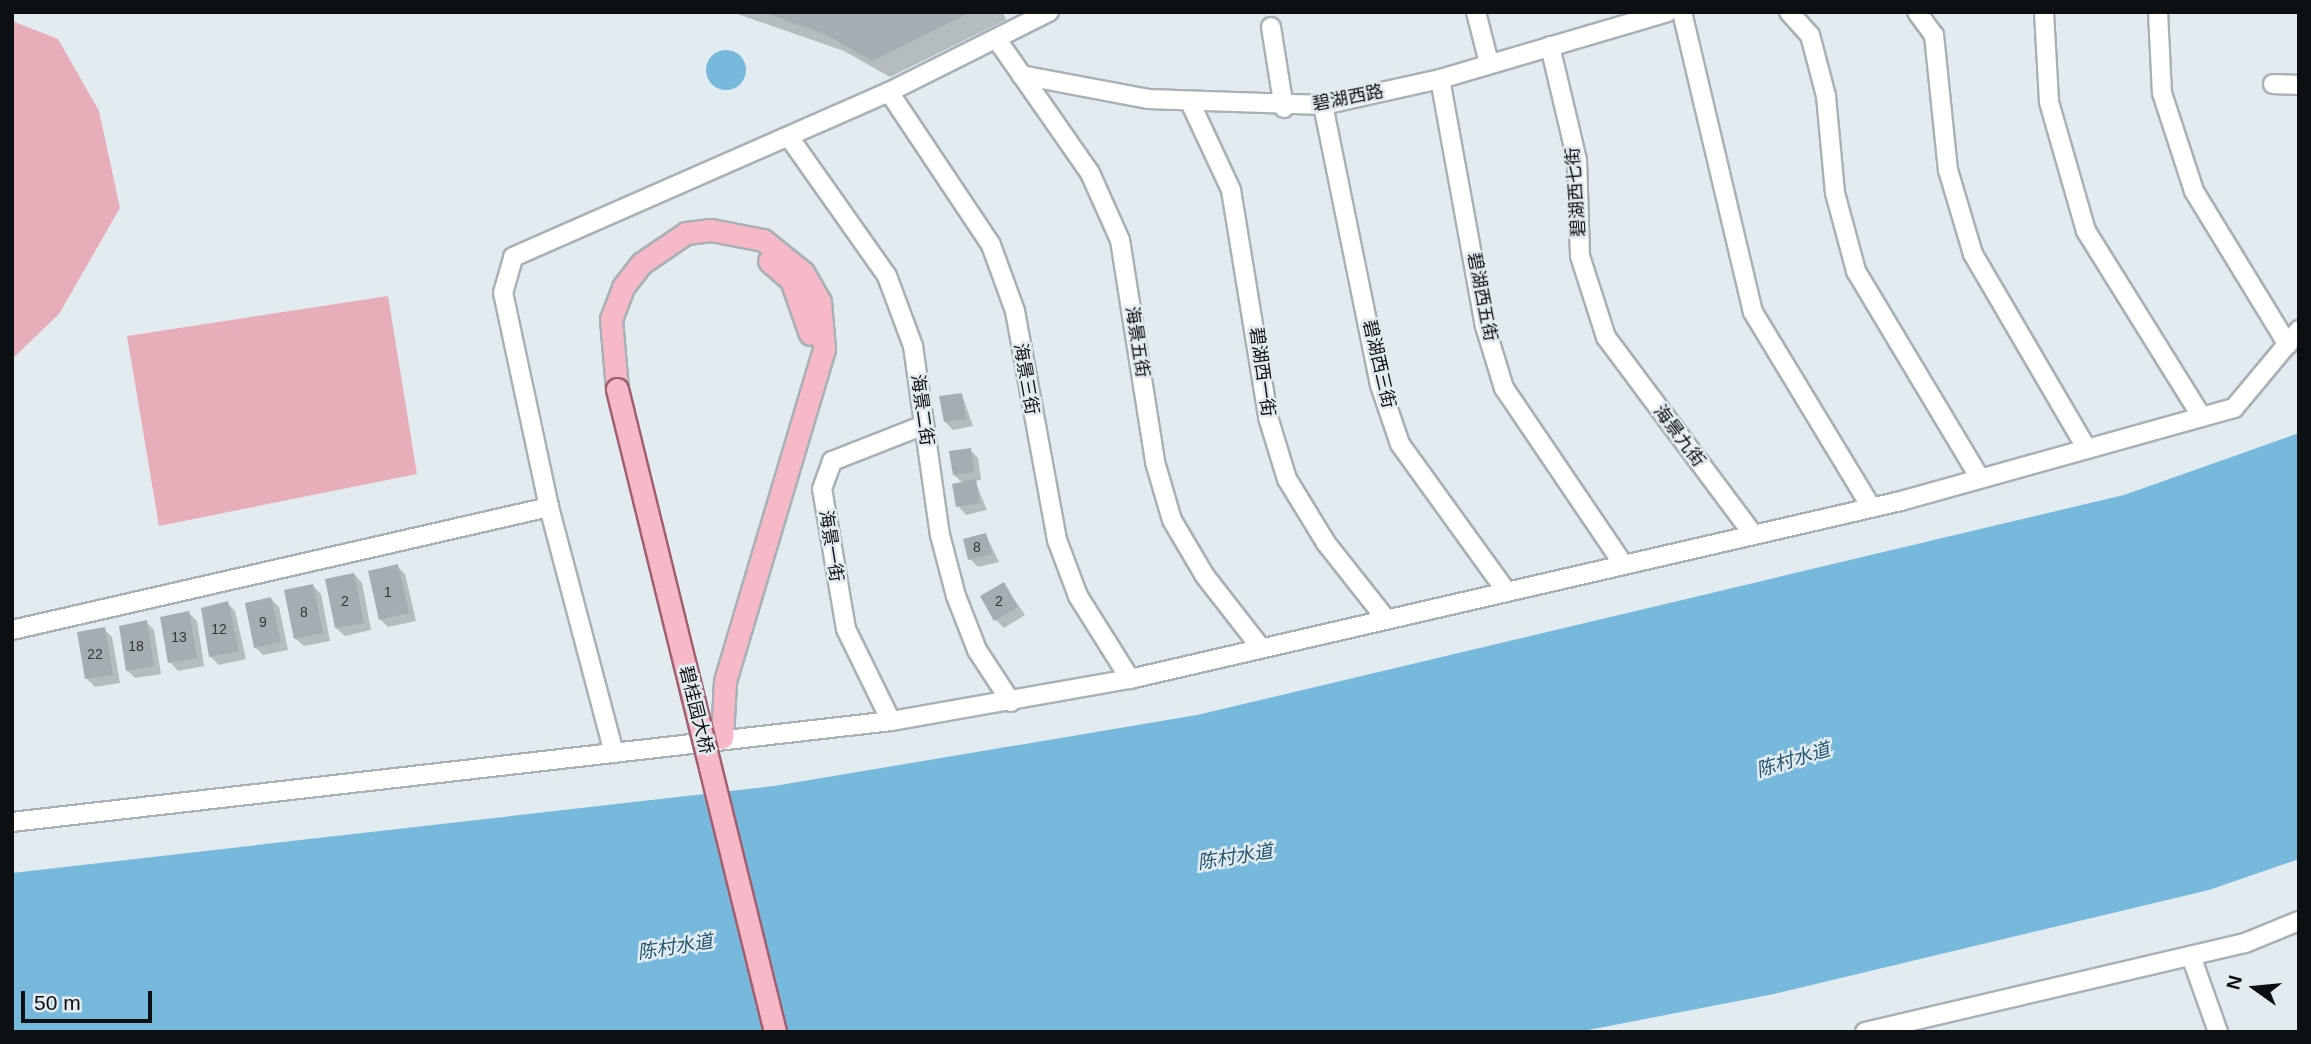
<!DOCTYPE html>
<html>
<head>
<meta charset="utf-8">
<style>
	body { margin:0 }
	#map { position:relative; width:2311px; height:1044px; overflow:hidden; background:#e2ebf0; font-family:Arial,"Noto Sans SC",sans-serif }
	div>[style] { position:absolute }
	.green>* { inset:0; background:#e7aeb9 }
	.water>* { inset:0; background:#77b9dc }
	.round { border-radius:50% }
	.shadow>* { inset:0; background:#0003 }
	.building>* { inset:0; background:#a4adb2 }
	.roads { filter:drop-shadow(2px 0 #a8b1b6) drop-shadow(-2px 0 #a8b1b6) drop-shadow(0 2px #a8b1b6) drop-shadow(0 -2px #a8b1b6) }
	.minor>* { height:18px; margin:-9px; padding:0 9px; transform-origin:9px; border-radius:9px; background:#fff }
	.major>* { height:21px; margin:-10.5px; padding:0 10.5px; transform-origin:10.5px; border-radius:10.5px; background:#f7b8c7 }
	.bridges { filter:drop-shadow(2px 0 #a15f6f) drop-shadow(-2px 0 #a15f6f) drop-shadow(0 2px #a15f6f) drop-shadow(0 -2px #a15f6f) }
	.major-bridge>* { height:21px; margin:-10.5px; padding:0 10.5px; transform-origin:10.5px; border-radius:10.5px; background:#f7b8c7 }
	span { translate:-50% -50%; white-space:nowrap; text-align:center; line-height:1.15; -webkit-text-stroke:5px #e2ebf0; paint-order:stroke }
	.number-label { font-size:14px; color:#33373a }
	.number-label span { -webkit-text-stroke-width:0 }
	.street-label { font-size:18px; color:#0d1012 }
	.water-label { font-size:19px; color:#22566f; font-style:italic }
	.frame { position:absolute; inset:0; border:14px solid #0d1012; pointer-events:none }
	.north { position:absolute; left:2220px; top:953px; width:70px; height:70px; -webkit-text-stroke:5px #e2ebf0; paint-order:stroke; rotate:285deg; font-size:19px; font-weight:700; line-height:28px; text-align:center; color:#0d1012 }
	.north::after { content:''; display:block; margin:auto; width:24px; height:32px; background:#0d1012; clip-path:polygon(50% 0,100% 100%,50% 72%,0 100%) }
	.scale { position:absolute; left:21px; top:991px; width:131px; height:32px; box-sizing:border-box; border:4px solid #0d1012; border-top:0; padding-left:9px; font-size:21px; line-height:24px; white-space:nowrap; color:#0d1012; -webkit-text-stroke:5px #e2ebf0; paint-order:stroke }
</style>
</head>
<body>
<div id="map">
	<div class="green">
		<div style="clip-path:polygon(12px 21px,58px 39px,99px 111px,120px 208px,59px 314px,12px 359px)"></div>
		<div style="clip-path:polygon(388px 296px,417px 474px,159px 526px,127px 336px)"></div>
	</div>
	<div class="water">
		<div class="round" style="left:706px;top:50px;width:40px;height:40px"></div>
		<div style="clip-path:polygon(2299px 433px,2299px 859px,2209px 890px,1774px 994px,1578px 1032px,12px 1032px,12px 873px,774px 786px,1197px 715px,2124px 495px)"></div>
	</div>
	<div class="shadow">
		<div style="clip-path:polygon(732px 12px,1003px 12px,1006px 20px,890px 77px,844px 51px)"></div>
		<div style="clip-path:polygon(962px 395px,973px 426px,953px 430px,945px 422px)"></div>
		<div style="clip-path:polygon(970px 450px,978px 458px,981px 480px,975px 481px,987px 510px,966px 515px,958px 506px,963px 483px,954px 475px)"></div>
		<div style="clip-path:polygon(986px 535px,999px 562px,978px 567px,970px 559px)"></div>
		<div style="clip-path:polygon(397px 566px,405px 574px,416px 621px,388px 627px,380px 619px)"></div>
		<div style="clip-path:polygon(354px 574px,362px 583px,371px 630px,345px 636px,336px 628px)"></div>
		<div style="clip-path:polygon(1004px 584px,1025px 615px,1004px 628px,996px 620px)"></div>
		<div style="clip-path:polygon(313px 586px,321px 594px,330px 641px,304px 646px,295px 638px)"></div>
		<div style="clip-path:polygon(271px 599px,279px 607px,288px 650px,263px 655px,255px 647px)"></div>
		<div style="clip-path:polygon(227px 603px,235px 611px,246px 659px,219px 665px,211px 657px,203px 609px)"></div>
		<div style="clip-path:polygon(189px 613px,197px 621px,204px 666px,178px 671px,170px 662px)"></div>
		<div style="clip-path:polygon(146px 622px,154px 630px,161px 674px,135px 678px,127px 670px)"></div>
		<div style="clip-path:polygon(104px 629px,112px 637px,120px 683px,95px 687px,87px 679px)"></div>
	</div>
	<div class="building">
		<div style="clip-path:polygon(762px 12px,971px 12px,872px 61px,825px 34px)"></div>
		<div style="clip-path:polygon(962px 393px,966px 419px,944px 422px,939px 396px)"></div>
		<div style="clip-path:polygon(971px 448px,974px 472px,953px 475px,949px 451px)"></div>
		<div style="clip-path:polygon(976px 479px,980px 503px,956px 507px,952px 484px)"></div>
		<div style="clip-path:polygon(986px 533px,992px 554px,968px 560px,963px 539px)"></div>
		<div style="clip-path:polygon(398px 564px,409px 613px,379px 620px,368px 571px)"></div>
		<div style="clip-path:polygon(354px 573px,364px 623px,335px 628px,325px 579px)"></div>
		<div style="clip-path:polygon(1004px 582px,1018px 607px,994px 621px,980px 596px)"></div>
		<div style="clip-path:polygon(313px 584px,323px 633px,294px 639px,284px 590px)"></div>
		<div style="clip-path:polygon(271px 597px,281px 642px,254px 648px,245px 603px)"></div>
		<div style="clip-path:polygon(228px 601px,239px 651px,209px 657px,201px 608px)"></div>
		<div style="clip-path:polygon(189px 611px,197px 658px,168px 663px,160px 617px)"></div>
		<div style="clip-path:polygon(147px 620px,154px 666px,126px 671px,119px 626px)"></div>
		<div style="clip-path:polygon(105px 627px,113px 675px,85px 679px,77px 632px)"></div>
	</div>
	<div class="roads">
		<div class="minor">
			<div style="left:1476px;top:12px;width:53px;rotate:75.7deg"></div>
			<div style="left:1682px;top:12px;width:308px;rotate:76.7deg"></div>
			<div style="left:1753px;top:312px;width:228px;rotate:58.8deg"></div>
			<div style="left:1789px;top:12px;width:31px;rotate:48deg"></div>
			<div style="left:1810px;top:35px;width:63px;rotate:75.3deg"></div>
			<div style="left:1826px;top:96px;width:97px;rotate:84.7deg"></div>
			<div style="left:1835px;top:193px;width:81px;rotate:74.9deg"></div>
			<div style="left:1856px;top:271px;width:241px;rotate:59.1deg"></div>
			<div style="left:1917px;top:12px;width:29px;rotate:54deg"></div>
			<div style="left:1934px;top:35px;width:136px;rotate:84.1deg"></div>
			<div style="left:1948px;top:170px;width:88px;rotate:73.4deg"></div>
			<div style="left:1973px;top:254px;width:226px;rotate:59.7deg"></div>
			<div style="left:2044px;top:12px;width:90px;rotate:86.8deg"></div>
			<div style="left:2049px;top:102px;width:134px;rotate:74deg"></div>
			<div style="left:2086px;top:231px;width:219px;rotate:58.1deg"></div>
			<div style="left:2158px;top:12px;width:81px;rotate:87.2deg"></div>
			<div style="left:2162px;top:93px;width:103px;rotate:71.9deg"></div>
			<div style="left:2194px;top:191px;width:180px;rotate:58.6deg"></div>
			<div style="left:1271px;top:27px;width:82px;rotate:80.9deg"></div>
			<div style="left:998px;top:41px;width:161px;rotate:55.1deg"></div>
			<div style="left:1090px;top:173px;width:73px;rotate:65.9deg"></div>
			<div style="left:1120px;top:240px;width:225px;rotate:81deg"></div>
			<div style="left:1155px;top:462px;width:60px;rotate:73.7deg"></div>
			<div style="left:1172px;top:520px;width:65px;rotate:59.5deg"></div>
			<div style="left:1205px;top:576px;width:91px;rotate:52.1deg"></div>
			<div style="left:1550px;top:46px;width:117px;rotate:76.7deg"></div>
			<div style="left:1577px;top:160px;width:96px;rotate:88.2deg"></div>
			<div style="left:1580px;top:256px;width:85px;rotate:72.2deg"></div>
			<div style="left:1606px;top:337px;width:246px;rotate:53.3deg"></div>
			<div style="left:1021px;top:75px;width:129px;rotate:10.7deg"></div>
			<div style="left:1148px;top:99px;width:175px;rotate:2deg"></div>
			<div style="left:1323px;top:105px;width:120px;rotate:-12.5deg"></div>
			<div style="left:1440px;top:79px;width:237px;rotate:-16.4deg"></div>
			<div style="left:1440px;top:79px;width:251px;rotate:79.7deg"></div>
			<div style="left:1485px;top:326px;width:65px;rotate:73deg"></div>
			<div style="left:1504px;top:388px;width:212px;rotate:55.9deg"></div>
			<div style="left:2273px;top:84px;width:26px;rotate:2deg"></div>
			<div style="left:889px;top:92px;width:184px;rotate:56.3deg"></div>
			<div style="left:991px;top:245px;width:70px;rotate:70deg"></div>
			<div style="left:1015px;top:311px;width:233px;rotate:79.6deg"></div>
			<div style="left:1057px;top:540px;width:60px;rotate:69.4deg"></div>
			<div style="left:1078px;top:596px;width:98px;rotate:57.9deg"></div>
			<div style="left:1190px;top:102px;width:97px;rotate:65deg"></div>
			<div style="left:1231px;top:190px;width:230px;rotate:80.7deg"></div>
			<div style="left:1268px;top:417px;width:65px;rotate:73deg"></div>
			<div style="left:1287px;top:479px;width:75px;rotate:58.6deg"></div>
			<div style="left:1326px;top:543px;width:97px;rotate:51.7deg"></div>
			<div style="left:1323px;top:105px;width:286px;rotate:78.5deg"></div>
			<div style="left:1380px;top:385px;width:62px;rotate:71.3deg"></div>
			<div style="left:1400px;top:444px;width:181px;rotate:54.2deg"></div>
			<div style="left:789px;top:137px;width:170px;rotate:54.8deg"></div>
			<div style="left:887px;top:276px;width:75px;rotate:69.6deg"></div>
			<div style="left:913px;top:346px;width:191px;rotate:81.9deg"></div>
			<div style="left:940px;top:535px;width:63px;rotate:75.3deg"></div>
			<div style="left:956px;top:596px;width:58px;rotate:68.7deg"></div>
			<div style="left:977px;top:650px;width:62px;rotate:56.8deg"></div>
			<div style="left:12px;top:630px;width:551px;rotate:-12.9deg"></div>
			<div style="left:891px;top:721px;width:102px;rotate:-116.1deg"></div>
			<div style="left:846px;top:629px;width:142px;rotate:-99.7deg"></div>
			<div style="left:822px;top:489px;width:30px;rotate:-70deg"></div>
			<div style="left:832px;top:461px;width:99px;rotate:-21.4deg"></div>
			<div style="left:614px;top:753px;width:254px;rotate:-104.8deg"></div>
			<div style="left:549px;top:507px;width:219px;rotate:-102.1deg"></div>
			<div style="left:503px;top:293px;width:37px;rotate:-74deg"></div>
			<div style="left:513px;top:257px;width:411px;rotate:-23.7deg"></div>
			<div style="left:889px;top:92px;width:179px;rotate:-26.6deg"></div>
			<div style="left:12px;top:822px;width:885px;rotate:-6.55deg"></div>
			<div style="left:891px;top:721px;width:243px;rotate:-10deg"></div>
			<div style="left:1130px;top:679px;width:791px;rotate:-13deg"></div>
			<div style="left:1901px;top:501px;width:346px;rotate:-15.6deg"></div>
			<div style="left:2234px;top:408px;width:102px;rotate:-50.2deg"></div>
			<div style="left:2191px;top:956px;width:81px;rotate:70.4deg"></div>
			<div style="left:1865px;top:1032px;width:390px;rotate:-13.2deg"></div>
			<div style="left:2245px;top:943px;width:58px;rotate:-22.2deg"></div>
		</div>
		<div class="major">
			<div style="left:769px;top:261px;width:29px;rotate:41deg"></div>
			<div style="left:791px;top:280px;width:57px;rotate:70.6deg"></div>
			<div style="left:617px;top:389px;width:70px;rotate:-94.9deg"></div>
			<div style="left:611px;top:319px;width:34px;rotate:-69deg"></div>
			<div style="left:623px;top:287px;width:31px;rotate:-52deg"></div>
			<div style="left:642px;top:263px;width:53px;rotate:-34.3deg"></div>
			<div style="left:686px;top:233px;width:25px;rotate:-7deg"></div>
			<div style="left:711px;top:230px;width:53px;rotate:10.9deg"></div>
			<div style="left:763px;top:240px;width:51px;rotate:38.7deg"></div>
			<div style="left:803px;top:272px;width:34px;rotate:60deg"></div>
			<div style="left:820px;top:302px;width:47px;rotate:85.1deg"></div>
			<div style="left:824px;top:349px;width:346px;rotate:106.6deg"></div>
			<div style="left:725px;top:681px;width:57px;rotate:93deg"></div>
		</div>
	</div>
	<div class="bridges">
		<div class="major-bridge">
			<div style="left:617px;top:389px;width:662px;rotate:76.19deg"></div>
		</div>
	</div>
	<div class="number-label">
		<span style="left:977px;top:547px">8</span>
		<span style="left:388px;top:592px">1</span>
		<span style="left:345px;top:601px">2</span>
		<span style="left:999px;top:601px">2</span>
		<span style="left:304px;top:612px">8</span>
		<span style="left:263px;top:622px">9</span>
		<span style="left:219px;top:629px">12</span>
		<span style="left:179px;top:637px">13</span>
		<span style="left:136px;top:646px">18</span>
		<span style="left:95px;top:654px">22</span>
	</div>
	<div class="street-label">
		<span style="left:1348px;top:98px;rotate:-11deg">碧湖西路</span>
		<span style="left:1576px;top:192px;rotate:-94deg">碧湖西七街</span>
		<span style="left:1482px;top:297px;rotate:79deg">碧湖西五街</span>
		<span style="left:1137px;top:342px;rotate:81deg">海景五街</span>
		<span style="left:1379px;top:364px;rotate:77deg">碧湖西三街</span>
		<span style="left:1262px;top:372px;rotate:82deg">碧湖西一街</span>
		<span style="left:1026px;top:379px;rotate:80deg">海景三街</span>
		<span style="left:922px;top:410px;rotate:82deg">海景二街</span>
		<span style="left:1679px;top:436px;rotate:53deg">海景九街</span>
		<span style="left:831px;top:546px;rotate:81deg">海景一街</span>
		<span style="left:696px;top:710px;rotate:76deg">碧桂园大桥</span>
	</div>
	<div class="water-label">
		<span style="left:1793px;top:760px;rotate:-17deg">陈村水道</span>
		<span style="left:1235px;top:857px;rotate:-9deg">陈村水道</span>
		<span style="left:675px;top:947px;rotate:-9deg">陈村水道</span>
	</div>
	<div class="frame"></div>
	<div class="north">N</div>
	<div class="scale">50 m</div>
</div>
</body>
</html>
